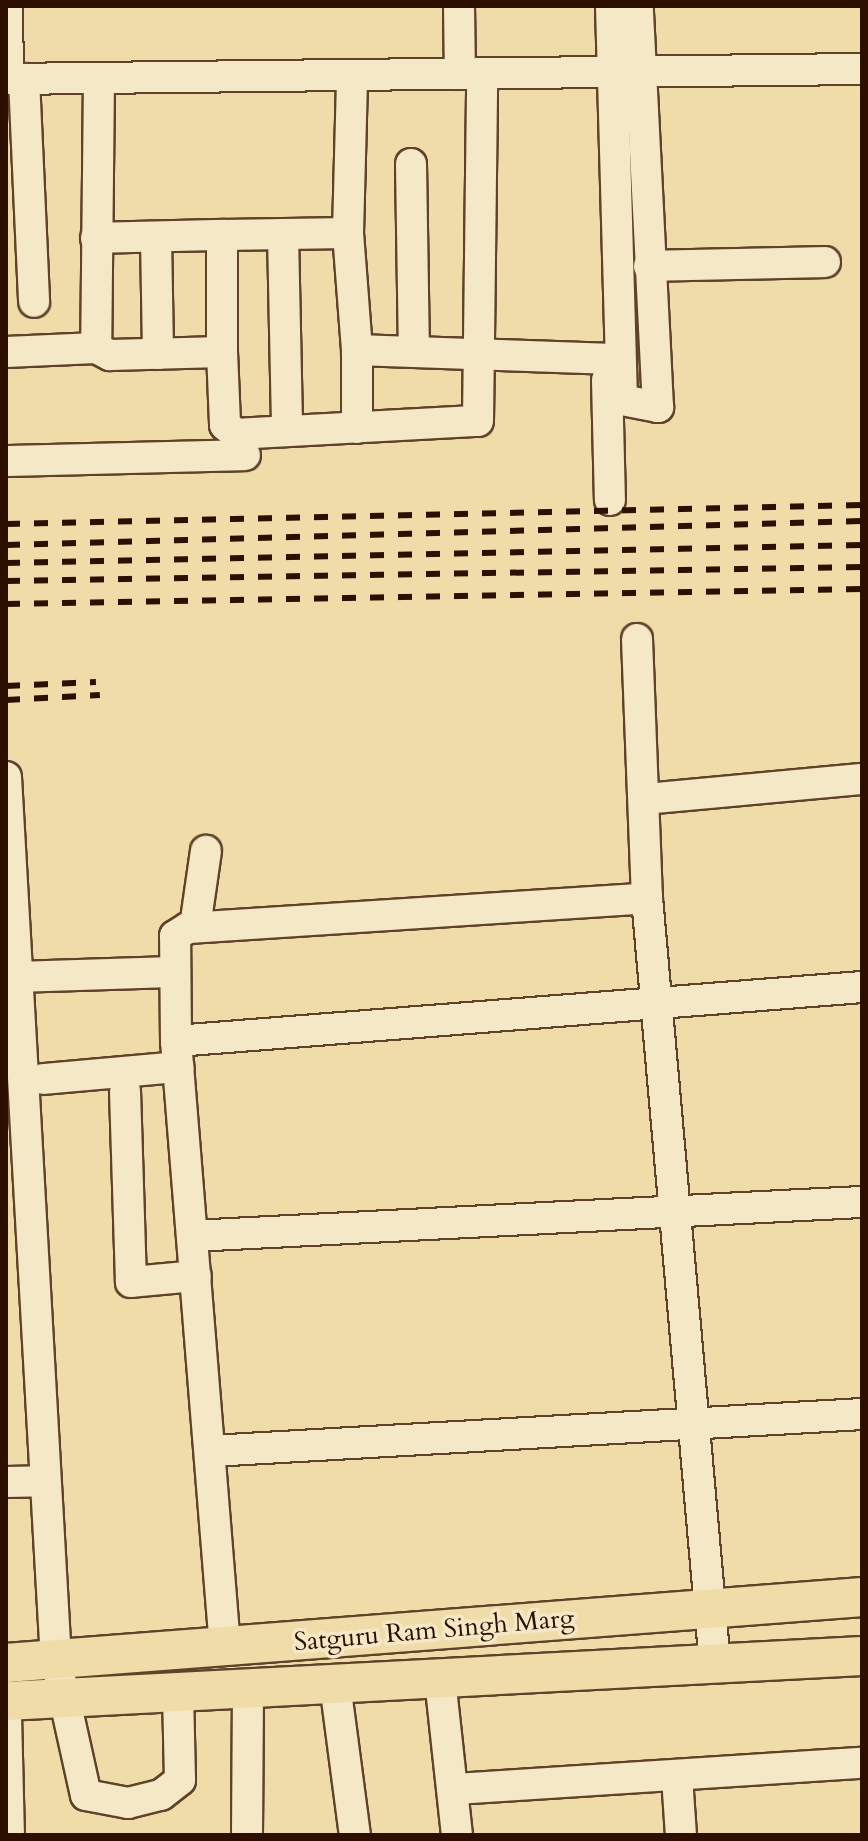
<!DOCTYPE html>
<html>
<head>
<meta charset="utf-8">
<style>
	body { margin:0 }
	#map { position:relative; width:868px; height:1841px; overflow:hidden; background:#efdca9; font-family:Cardo,serif }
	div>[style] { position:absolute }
	.roads { filter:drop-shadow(2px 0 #5e422a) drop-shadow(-2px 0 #5e422a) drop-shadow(0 2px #5e422a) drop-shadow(0 -2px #5e422a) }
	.minor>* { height:30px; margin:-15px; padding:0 15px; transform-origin:15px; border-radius:15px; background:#f5e8c7 }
	.major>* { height:38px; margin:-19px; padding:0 19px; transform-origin:19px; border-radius:19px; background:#efdca9 }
	.rail>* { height:6px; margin-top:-3px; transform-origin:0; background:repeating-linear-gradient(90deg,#2d0f00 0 14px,transparent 0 28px) }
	span { translate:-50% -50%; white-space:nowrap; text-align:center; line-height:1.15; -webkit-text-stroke:7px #f5e8c7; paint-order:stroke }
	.street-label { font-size:26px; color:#2d0f00 }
	.frame { position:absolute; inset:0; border:8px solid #2d0f00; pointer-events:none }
</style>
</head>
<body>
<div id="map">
	<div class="roads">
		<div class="minor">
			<div style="left:7px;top:6px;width:73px;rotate:89.2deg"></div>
			<div style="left:459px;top:6px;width:68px;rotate:89.2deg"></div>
			<div style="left:611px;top:6px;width:394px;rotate:88.4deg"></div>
			<div style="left:622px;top:400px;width:37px;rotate:11deg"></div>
			<div style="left:658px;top:407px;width:401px;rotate:-92.9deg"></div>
			<div style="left:99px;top:78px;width:270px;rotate:90.6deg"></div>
			<div style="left:96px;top:348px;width:16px;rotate:27deg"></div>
			<div style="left:110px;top:355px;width:112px;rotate:-1.5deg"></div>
			<div style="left:222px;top:352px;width:73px;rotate:87.6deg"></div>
			<div style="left:225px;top:425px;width:14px;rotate:39deg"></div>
			<div style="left:236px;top:434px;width:242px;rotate:-3.1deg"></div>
			<div style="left:478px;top:421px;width:347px;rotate:-89.3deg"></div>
			<div style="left:6px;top:79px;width:856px;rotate:-0.67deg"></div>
			<div style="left:24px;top:79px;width:223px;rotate:87.4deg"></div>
			<div style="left:411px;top:164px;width:188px;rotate:89.1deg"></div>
			<div style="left:348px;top:233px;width:117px;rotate:85.6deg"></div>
			<div style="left:283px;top:234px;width:197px;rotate:88.8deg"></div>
			<div style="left:156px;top:237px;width:117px;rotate:89deg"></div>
			<div style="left:96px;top:238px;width:126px;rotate:-1.4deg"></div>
			<div style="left:649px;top:266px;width:176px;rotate:-1.3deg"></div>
			<div style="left:6px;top:352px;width:90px;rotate:-2.5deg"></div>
			<div style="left:222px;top:352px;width:117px;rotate:-90deg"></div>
			<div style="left:222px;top:235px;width:126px;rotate:-0.9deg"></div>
			<div style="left:348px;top:233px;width:158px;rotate:-88.5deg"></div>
			<div style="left:607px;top:380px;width:120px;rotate:88.6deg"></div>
			<div style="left:357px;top:428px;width:78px;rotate:-90deg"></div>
			<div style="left:357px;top:350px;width:263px;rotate:2deg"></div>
			<div style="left:6px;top:461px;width:239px;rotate:-1.4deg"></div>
			<div style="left:637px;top:639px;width:259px;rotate:87.8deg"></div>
			<div style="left:6px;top:777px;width:884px;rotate:86.76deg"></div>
			<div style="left:56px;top:1660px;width:138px;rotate:77.5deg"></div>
			<div style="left:86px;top:1795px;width:43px;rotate:10.8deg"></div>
			<div style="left:128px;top:1803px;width:34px;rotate:-14deg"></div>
			<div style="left:161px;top:1795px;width:24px;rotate:-38deg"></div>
			<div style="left:180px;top:1780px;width:88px;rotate:-91.3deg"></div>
			<div style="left:645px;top:799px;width:218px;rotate:-5.3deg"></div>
			<div style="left:195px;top:927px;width:77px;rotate:-81.8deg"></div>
			<div style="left:15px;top:977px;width:158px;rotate:-1.8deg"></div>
			<div style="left:176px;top:1041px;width:688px;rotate:-4.5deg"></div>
			<div style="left:43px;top:1079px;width:136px;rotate:-5.1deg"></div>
			<div style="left:125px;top:1091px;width:191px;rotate:88.2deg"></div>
			<div style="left:131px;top:1282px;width:65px;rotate:-5.3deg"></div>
			<div style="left:192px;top:1236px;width:671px;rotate:-2.91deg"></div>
			<div style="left:211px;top:1451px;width:652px;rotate:-3.25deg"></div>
			<div style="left:6px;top:1482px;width:39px;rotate:-1deg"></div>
			<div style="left:225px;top:1647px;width:608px;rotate:-94.62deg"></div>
			<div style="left:176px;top:1041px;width:105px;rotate:-90.5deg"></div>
			<div style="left:175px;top:936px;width:15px;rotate:-32deg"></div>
			<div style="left:188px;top:928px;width:460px;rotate:-3.7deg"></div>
			<div style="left:647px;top:898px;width:769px;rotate:84.93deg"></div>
			<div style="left:440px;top:1679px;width:157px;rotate:83.8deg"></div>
			<div style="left:335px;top:1684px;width:152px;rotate:82.5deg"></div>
			<div style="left:6px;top:1715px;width:120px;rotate:88.6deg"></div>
			<div style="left:677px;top:1777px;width:58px;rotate:86.1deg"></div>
			<div style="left:455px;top:1789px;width:408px;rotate:-3.7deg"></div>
			<div style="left:247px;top:1835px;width:146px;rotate:-89.6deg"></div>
		</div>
		<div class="major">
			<div style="left:6px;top:1663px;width:859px;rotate:-4.41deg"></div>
			<div style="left:6px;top:1701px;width:857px;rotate:-3.01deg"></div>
		</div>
	</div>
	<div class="rail">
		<div style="left:6px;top:524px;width:856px;rotate:-1.27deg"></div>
		<div style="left:6px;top:545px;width:856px;rotate:-1.61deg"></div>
		<div style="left:6px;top:563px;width:856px;rotate:-1.2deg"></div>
		<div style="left:6px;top:581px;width:856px;rotate:-0.94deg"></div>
		<div style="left:6px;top:604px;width:856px;rotate:-1deg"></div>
		<div style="left:6px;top:686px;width:90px;rotate:-2.5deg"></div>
		<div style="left:6px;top:700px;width:94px;rotate:-3deg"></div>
	</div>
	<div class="street-label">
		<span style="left:434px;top:1630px;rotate:-5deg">Satguru Ram Singh Marg</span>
	</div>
	<div class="frame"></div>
</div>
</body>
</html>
